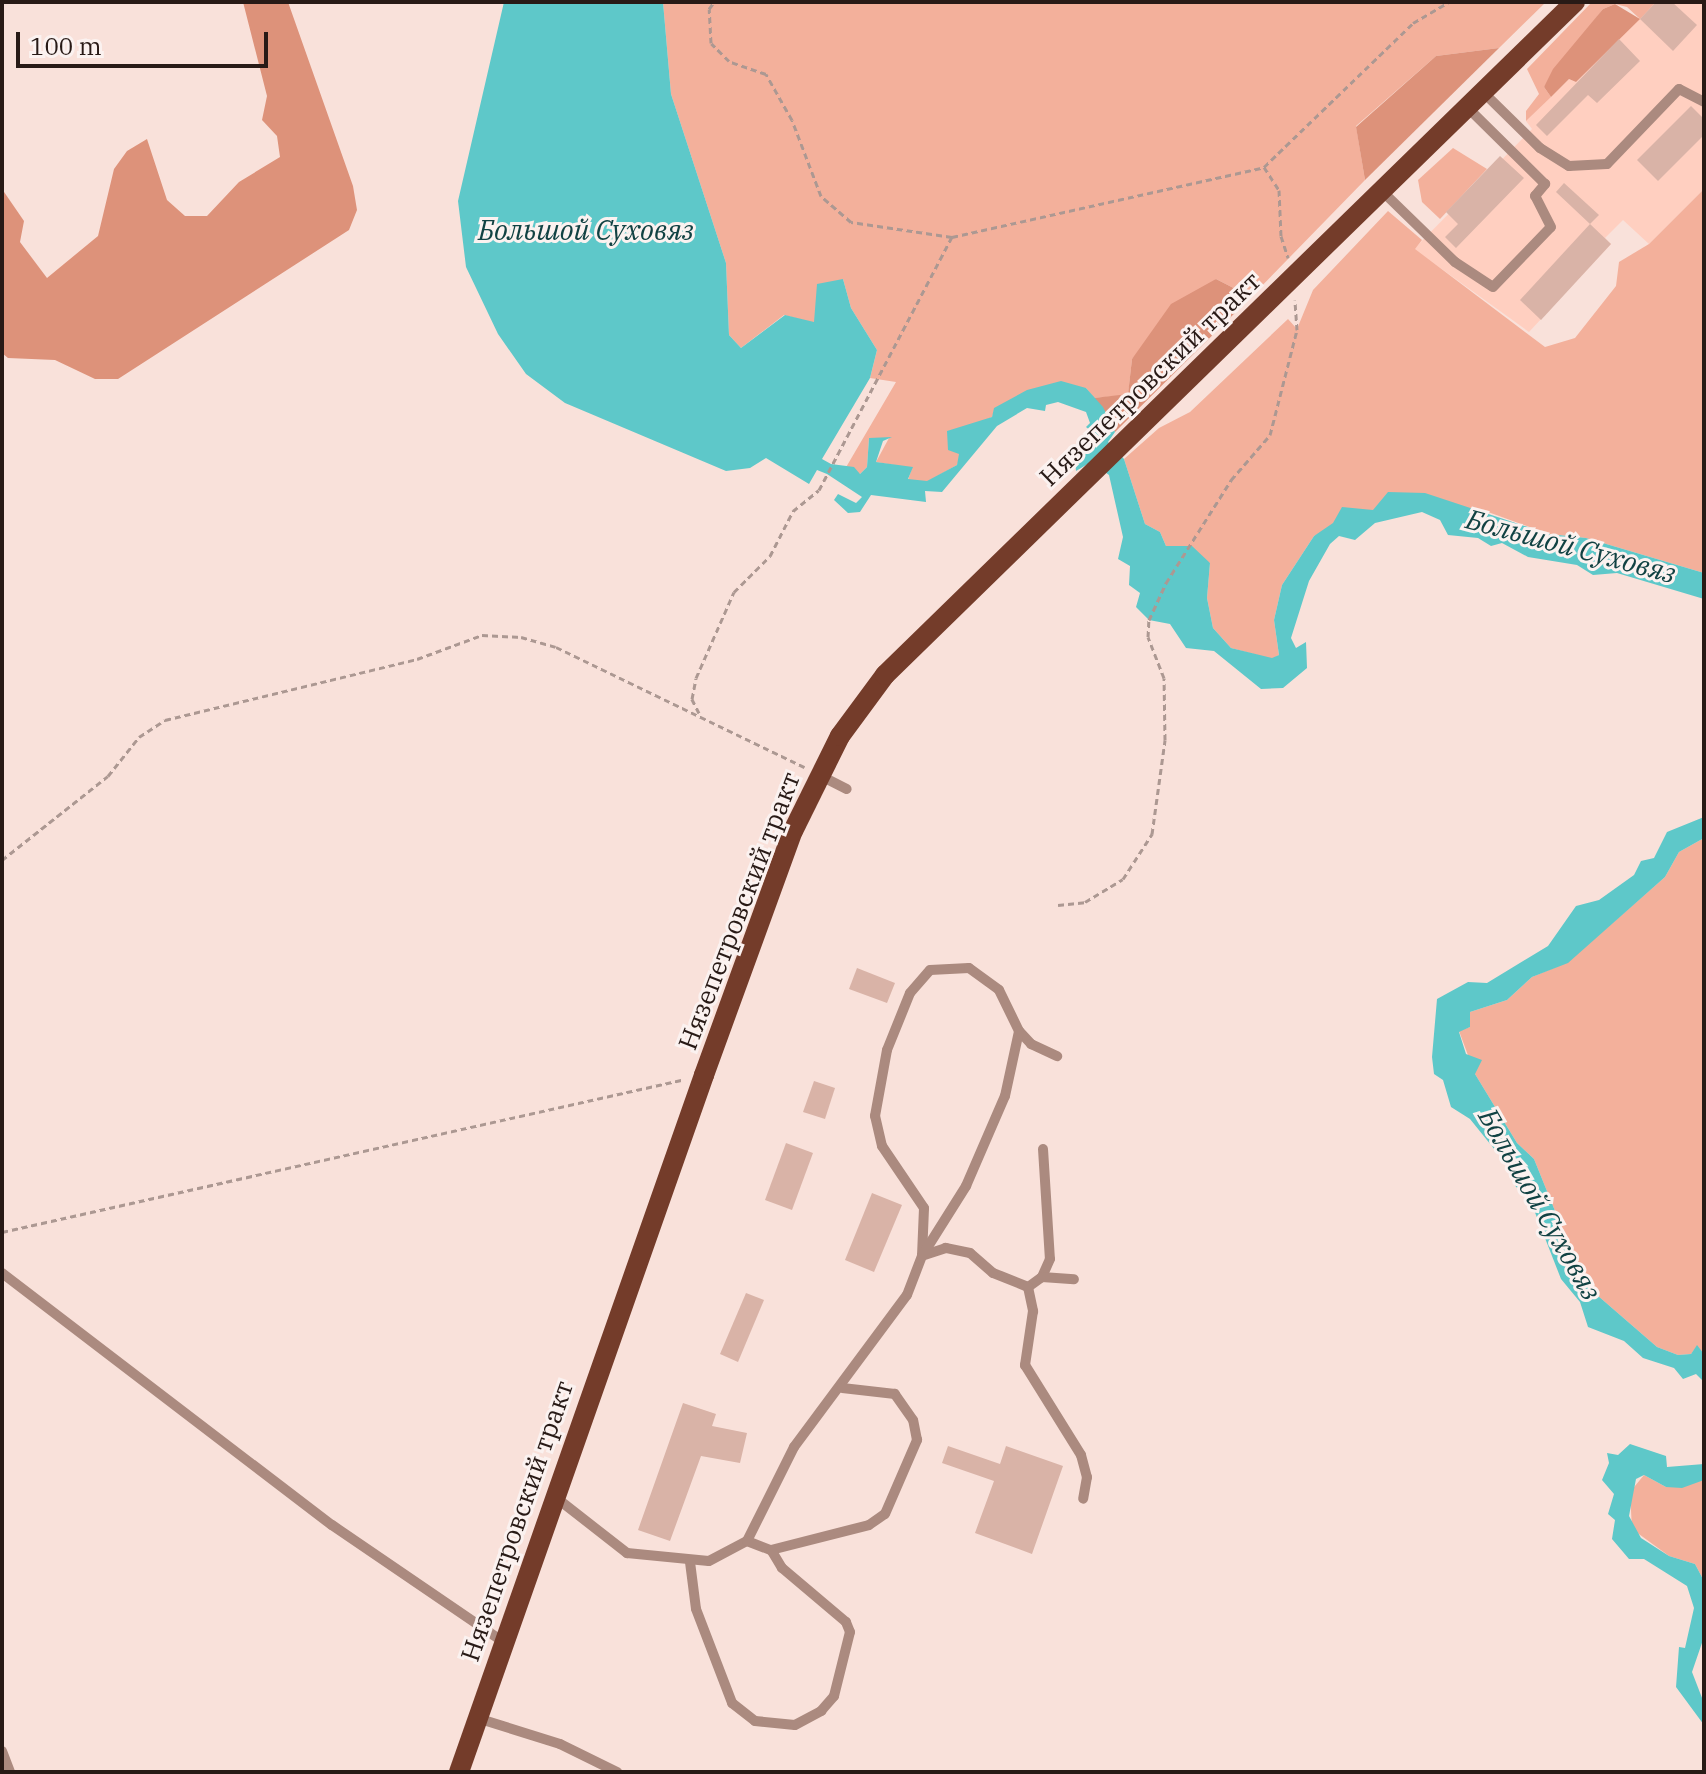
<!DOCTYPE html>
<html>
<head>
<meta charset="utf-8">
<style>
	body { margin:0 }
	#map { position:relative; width:1706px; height:1774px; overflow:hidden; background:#f9e1da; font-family:"IBM Plex Serif",serif }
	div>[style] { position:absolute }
	.built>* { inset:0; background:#ffcfc0 }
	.green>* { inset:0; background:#f3b09b }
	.forest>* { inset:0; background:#dd927a }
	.water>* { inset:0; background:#5ec8c9 }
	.building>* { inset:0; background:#d9b3a7 }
	.path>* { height:3px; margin-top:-1.5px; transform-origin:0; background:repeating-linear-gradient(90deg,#ac9892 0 6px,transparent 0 10px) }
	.service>* { height:10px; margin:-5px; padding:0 5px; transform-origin:5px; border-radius:5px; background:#ab8a7f }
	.primary>* { height:20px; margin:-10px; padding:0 10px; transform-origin:10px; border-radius:10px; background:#743c2a }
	span { translate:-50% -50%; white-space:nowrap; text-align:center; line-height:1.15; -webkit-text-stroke:6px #fbf2f0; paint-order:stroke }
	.street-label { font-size:26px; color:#281a16 }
	.water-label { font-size:28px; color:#114243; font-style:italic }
	.frame { position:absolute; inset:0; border:4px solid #281a16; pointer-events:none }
	.scale { position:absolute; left:16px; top:32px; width:252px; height:36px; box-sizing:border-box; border:4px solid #281a16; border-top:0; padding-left:10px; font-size:24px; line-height:28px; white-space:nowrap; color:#281a16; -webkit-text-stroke:6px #fbf2f0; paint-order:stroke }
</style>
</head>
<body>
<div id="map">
	<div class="built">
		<div style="clip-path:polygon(1656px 2px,1704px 2px,1704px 189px,1649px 244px,1623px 220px,1605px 238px,1611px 244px,1529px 332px,1414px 249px,1532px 129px,1526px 121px,1569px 79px,1576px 82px)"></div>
	</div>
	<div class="green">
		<div style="clip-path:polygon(663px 2px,1546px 2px,1499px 48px,1436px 56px,1356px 126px,1365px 180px,1251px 297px,1216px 279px,1132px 359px,1128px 395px,1094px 398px,1086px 388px,995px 408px,992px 417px,973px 426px,957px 465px,927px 482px,908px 480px,912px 468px,876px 462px,889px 438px,869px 438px,867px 467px,860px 474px,845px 469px,896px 382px,870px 378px,877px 350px,851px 308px,843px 279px,814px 323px,784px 315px,741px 348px,729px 335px,726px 263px,671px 94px)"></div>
		<div style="clip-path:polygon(1592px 2px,1656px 2px,1640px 19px,1627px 7px,1615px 4px,1603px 9px,1544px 87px,1551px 97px,1526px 121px,1526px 111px,1539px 94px,1527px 69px)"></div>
		<div style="clip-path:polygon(1453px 148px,1487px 169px,1440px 219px,1422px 202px,1418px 180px)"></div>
		<div style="clip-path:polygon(1704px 189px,1704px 573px,1586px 538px,1549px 534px,1488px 512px,1363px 511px,1314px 536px,1282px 585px,1274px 620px,1279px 655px,1272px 659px,1231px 648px,1213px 628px,1207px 598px,1210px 563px,1166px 546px,1160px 532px,1145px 524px,1124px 459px,1159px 428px,1190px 412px,1288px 319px,1297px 329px,1313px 290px,1388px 211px,1422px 240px,1415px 249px,1545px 347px,1575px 338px,1616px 286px,1619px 262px,1649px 244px)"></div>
		<div style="clip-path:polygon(1704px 838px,1704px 1354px,1697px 1346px,1691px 1354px,1678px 1355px,1657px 1347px,1597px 1295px,1570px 1248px,1534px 1159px,1517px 1143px,1475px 1074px,1459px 1031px,1470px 1027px,1470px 1012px,1507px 1000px,1532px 977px,1568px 962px,1665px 877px,1679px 852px)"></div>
		<div style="clip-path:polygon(1644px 1475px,1666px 1487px,1704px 1480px,1704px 1581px,1695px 1564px,1669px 1556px,1632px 1529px,1630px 1492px)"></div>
	</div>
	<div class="forest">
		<div style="clip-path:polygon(243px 2px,288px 2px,353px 186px,357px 210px,349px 230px,118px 379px,95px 379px,55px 360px,8px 358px,2px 353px,2px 189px,24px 221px,20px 242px,47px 278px,98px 236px,114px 169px,127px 151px,147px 139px,167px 200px,185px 216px,207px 216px,239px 182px,280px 157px,277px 136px,262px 120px,267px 96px)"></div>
		<div style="clip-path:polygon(1615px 4px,1640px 19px,1576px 82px,1569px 79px,1551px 97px,1544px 87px,1553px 69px,1603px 9px)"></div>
		<div style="clip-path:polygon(1499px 48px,1365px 180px,1356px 127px,1436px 56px)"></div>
		<div style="clip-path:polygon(1216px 279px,1251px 297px,1115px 432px,1094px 398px,1128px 394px,1132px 359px,1171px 304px)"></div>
	</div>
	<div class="water">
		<div style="clip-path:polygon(504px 2px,663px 2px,671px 94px,726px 263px,729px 335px,741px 348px,785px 315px,814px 322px,817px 284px,843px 279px,851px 308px,877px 350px,870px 378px,822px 459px,831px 464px,854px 467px,860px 474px,867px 467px,869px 438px,892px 437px,883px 441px,876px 462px,913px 467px,908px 479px,927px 481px,957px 465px,959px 454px,948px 450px,947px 431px,992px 417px,994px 408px,1027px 390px,1061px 381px,1086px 388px,1103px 407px,1115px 432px,1108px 442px,1124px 459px,1145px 524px,1160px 532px,1166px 546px,1192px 546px,1210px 563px,1207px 598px,1213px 628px,1231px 648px,1272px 658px,1279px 655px,1274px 620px,1282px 585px,1314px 536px,1333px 523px,1342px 507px,1373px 510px,1388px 492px,1425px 493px,1549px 534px,1586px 538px,1704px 573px,1704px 599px,1617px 573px,1593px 575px,1577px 565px,1528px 557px,1502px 543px,1491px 546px,1478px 538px,1448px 535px,1440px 520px,1422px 512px,1375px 523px,1355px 540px,1339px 536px,1330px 544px,1309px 581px,1291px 638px,1296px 648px,1306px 642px,1307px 668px,1283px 688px,1261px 689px,1214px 651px,1186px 648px,1170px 624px,1149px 620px,1136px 607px,1140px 593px,1129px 585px,1130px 566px,1118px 559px,1123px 537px,1109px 475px,1091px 462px,1076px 471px,1075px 460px,1097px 436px,1086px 427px,1090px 423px,1086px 412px,1058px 402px,1046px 405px,1045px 411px,1027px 408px,997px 426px,942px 492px,925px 491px,926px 502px,871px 495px,860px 512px,848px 513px,834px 500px,838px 494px,856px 503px,862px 497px,827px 474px,817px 470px,809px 484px,766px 458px,750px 468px,726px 471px,565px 403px,526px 374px,498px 334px,466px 267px,458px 201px)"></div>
		<div style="clip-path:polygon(1704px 817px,1704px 838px,1679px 852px,1665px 877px,1568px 963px,1532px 977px,1507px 1000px,1470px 1012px,1470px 1027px,1459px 1032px,1466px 1054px,1482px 1060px,1475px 1074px,1517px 1143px,1534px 1159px,1570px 1248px,1597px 1295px,1657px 1347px,1678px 1355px,1691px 1354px,1697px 1345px,1704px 1354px,1704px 1382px,1696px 1374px,1683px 1379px,1674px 1368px,1643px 1358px,1624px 1341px,1588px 1327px,1580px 1302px,1561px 1279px,1527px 1192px,1516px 1187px,1501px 1146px,1495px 1150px,1470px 1119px,1451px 1107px,1443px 1080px,1434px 1074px,1432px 1057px,1437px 999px,1468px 982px,1487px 983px,1548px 946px,1576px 906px,1599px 900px,1634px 875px,1641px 861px,1654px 858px,1667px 832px)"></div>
		<div style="clip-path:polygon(1630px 1444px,1666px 1456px,1667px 1467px,1704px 1464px,1704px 1480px,1682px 1488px,1666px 1487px,1644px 1475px,1636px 1479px,1629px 1516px,1641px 1538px,1669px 1556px,1695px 1564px,1704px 1581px,1704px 1637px,1692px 1672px,1704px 1703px,1704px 1725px,1676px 1687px,1679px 1647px,1685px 1648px,1694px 1608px,1687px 1586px,1644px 1559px,1629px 1559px,1612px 1539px,1615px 1520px,1608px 1514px,1614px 1494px,1602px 1480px,1609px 1463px,1607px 1453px,1618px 1455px)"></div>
	</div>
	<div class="building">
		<div style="clip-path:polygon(1656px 2px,1672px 2px,1697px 25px,1673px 51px,1640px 19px)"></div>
		<div style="clip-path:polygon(1619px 39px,1640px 61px,1597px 103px,1588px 95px,1547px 136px,1536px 125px)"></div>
		<div style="clip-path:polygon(1691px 106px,1704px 119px,1704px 135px,1658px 181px,1637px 160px)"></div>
		<div style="clip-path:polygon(1500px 156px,1524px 178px,1456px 248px,1445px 237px,1458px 224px,1446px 212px)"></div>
		<div style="clip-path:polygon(1564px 183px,1599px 215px,1590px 224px,1556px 192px)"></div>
		<div style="clip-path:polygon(1590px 224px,1611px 244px,1541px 320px,1520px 300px)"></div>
		<div style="clip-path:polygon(857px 968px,895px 983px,887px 1003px,849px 989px)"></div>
		<div style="clip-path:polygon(814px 1081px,835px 1088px,825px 1119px,803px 1112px)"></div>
		<div style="clip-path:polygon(786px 1143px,813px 1153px,792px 1210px,765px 1200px)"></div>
		<div style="clip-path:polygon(872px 1193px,902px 1205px,874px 1272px,845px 1260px)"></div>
		<div style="clip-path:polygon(746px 1293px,764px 1300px,738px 1362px,720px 1354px)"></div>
		<div style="clip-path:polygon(683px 1403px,716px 1414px,712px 1426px,747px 1433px,740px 1463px,701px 1456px,670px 1541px,638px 1530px)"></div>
		<div style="clip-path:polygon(948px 1446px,1000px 1464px,1006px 1446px,1063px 1466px,1032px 1554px,975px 1533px,994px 1481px,942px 1463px)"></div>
	</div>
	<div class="path">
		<div style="left:1264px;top:167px;width:27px;rotate:57deg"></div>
		<div style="left:1279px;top:190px;width:46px;rotate:87.5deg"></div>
		<div style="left:1281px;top:236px;width:23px;rotate:72deg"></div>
		<div style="left:952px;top:237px;width:320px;rotate:-12.6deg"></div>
		<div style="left:1264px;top:167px;width:207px;rotate:-44deg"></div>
		<div style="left:1413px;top:23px;width:42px;rotate:-30.3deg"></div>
		<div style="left:699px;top:713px;width:16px;rotate:-117deg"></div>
		<div style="left:692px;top:699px;width:21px;rotate:-79deg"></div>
		<div style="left:696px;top:678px;width:94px;rotate:-66.2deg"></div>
		<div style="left:734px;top:592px;width:51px;rotate:-45deg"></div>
		<div style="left:770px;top:556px;width:51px;rotate:-62.9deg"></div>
		<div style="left:793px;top:511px;width:33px;rotate:-39deg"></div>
		<div style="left:819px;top:490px;width:286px;rotate:-62.3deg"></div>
		<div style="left:952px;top:237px;width:102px;rotate:-171.6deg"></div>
		<div style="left:851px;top:222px;width:40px;rotate:-139deg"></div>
		<div style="left:821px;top:196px;width:81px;rotate:-110.9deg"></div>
		<div style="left:792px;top:120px;width:53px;rotate:-119.5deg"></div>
		<div style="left:766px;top:74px;width:39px;rotate:-161deg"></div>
		<div style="left:729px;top:61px;width:25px;rotate:-135deg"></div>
		<div style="left:711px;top:43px;width:34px;rotate:-93deg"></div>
		<div style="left:709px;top:9px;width:9px;rotate:-54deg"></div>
		<div style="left:2px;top:860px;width:135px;rotate:-38.4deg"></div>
		<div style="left:108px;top:776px;width:50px;rotate:-51.5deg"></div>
		<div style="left:139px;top:737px;width:31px;rotate:-33deg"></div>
		<div style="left:165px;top:720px;width:259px;rotate:-13.6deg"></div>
		<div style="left:417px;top:659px;width:69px;rotate:-20.3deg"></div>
		<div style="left:482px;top:635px;width:39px;rotate:3deg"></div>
		<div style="left:521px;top:637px;width:36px;rotate:16deg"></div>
		<div style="left:556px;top:647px;width:276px;rotate:25.8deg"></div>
		<div style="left:1058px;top:905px;width:27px;rotate:-6deg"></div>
		<div style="left:1085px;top:902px;width:44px;rotate:-31.2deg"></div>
		<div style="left:1123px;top:879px;width:54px;rotate:-57.2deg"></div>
		<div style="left:1152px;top:834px;width:95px;rotate:-82.1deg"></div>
		<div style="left:1165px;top:740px;width:62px;rotate:-90.9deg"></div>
		<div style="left:1164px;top:678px;width:44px;rotate:-111.3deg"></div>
		<div style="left:1148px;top:637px;width:17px;rotate:-87deg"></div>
		<div style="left:1149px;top:620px;width:41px;rotate:-65.3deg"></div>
		<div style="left:1166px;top:583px;width:122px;rotate:-57.7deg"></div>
		<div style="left:1231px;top:480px;width:60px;rotate:-49.1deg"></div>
		<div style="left:1270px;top:435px;width:108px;rotate:-75.6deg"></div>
		<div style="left:1297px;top:330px;width:30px;rotate:-94deg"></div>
		<div style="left:2px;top:1232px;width:696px;rotate:-12.62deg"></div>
	</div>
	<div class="service">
		<div style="left:1483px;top:92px;width:80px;rotate:44.5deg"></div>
		<div style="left:1540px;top:148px;width:34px;rotate:32deg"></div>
		<div style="left:1569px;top:166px;width:38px;rotate:-3deg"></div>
		<div style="left:1607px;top:164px;width:104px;rotate:-46.2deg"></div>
		<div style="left:1679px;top:89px;width:28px;rotate:27deg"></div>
		<div style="left:1382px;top:191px;width:102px;rotate:44.2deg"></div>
		<div style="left:1455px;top:262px;width:45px;rotate:33.3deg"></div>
		<div style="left:1493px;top:287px;width:83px;rotate:-46deg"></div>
		<div style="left:1551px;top:227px;width:35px;rotate:-117deg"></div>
		<div style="left:1535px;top:196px;width:16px;rotate:-50deg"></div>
		<div style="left:1545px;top:184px;width:110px;rotate:-135.4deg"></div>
		<div style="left:819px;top:775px;width:31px;rotate:27deg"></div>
		<div style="left:1043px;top:1149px;width:110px;rotate:86.4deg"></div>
		<div style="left:1050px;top:1259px;width:20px;rotate:114deg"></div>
		<div style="left:1042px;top:1277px;width:17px;rotate:144deg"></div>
		<div style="left:1028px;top:1287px;width:38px;rotate:-158deg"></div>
		<div style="left:993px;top:1273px;width:30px;rotate:-139deg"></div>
		<div style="left:970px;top:1253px;width:25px;rotate:-168deg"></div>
		<div style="left:946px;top:1248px;width:25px;rotate:162deg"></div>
		<div style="left:922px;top:1256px;width:48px;rotate:-87.6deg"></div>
		<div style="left:924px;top:1208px;width:75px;rotate:-124.1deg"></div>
		<div style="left:882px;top:1146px;width:31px;rotate:-103deg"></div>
		<div style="left:875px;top:1116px;width:67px;rotate:-79.7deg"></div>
		<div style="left:887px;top:1050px;width:61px;rotate:-68deg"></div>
		<div style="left:910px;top:993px;width:30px;rotate:-49deg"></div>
		<div style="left:930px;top:970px;width:39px;rotate:-3deg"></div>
		<div style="left:969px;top:968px;width:37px;rotate:36deg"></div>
		<div style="left:999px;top:990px;width:46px;rotate:64deg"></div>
		<div style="left:1019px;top:1031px;width:18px;rotate:47deg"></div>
		<div style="left:1031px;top:1044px;width:29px;rotate:25deg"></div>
		<div style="left:2px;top:1273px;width:415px;rotate:37.4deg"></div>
		<div style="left:332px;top:1525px;width:206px;rotate:34.3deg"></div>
		<div style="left:1042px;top:1277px;width:32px;rotate:4deg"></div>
		<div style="left:1028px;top:1287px;width:25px;rotate:78deg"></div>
		<div style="left:1033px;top:1311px;width:55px;rotate:98.4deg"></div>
		<div style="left:1025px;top:1365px;width:106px;rotate:58.1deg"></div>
		<div style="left:1081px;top:1455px;width:23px;rotate:75deg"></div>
		<div style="left:1087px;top:1477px;width:22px;rotate:100deg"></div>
		<div style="left:554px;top:1496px;width:93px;rotate:38deg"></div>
		<div style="left:627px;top:1553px;width:82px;rotate:5.6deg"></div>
		<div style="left:709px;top:1561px;width:43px;rotate:-27.8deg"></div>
		<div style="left:747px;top:1541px;width:105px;rotate:-63.4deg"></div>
		<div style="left:794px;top:1447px;width:189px;rotate:-53.4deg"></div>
		<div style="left:907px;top:1295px;width:42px;rotate:-69deg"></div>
		<div style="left:922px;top:1256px;width:83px;rotate:-57.8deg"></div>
		<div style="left:966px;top:1186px;width:98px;rotate:-66.6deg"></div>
		<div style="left:1005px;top:1096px;width:66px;rotate:-77.8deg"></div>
		<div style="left:747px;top:1541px;width:26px;rotate:21deg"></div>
		<div style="left:771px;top:1550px;width:101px;rotate:-14.3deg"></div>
		<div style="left:869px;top:1525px;width:19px;rotate:-35deg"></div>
		<div style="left:885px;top:1514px;width:81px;rotate:-66.6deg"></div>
		<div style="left:917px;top:1440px;width:20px;rotate:-101deg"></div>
		<div style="left:913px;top:1420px;width:32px;rotate:-125deg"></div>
		<div style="left:895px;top:1394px;width:53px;rotate:-173.5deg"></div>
		<div style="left:690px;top:1562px;width:47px;rotate:82.7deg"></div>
		<div style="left:696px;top:1609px;width:101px;rotate:69deg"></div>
		<div style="left:732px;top:1703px;width:29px;rotate:38deg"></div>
		<div style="left:755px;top:1721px;width:40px;rotate:5.7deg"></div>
		<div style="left:795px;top:1725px;width:30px;rotate:-28deg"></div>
		<div style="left:821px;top:1711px;width:20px;rotate:-49deg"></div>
		<div style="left:834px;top:1696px;width:66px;rotate:-76deg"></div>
		<div style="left:850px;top:1632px;width:11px;rotate:-112deg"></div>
		<div style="left:846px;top:1622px;width:84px;rotate:-139.8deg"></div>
		<div style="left:782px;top:1568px;width:21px;rotate:-121deg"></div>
		<div style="left:477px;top:1718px;width:87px;rotate:17.4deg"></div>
		<div style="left:560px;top:1744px;width:64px;rotate:26.2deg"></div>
		<div style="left:2px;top:1751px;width:22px;rotate:69deg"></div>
	</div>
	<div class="primary">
		<div style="left:459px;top:1772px;width:739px;rotate:-70.63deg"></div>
		<div style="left:704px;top:1075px;width:260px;rotate:-70deg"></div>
		<div style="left:793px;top:831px;width:106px;rotate:-63.7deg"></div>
		<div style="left:840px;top:736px;width:76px;rotate:-53.6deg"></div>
		<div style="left:885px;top:675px;width:964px;rotate:-44.29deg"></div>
	</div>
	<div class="street-label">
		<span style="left:1150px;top:379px;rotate:-44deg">Нязепетровский тракт</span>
		<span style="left:739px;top:911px;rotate:-69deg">Нязепетровский тракт</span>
		<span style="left:517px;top:1521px;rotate:-71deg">Нязепетровский тракт</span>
	</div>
	<div class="water-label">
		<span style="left:586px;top:230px">Большой Суховяз</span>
		<span style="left:1571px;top:546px;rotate:15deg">Большой Суховяз</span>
		<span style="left:1540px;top:1204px;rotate:60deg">Большой Суховяз</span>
	</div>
	<div class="frame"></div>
	<div class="scale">100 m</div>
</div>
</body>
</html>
